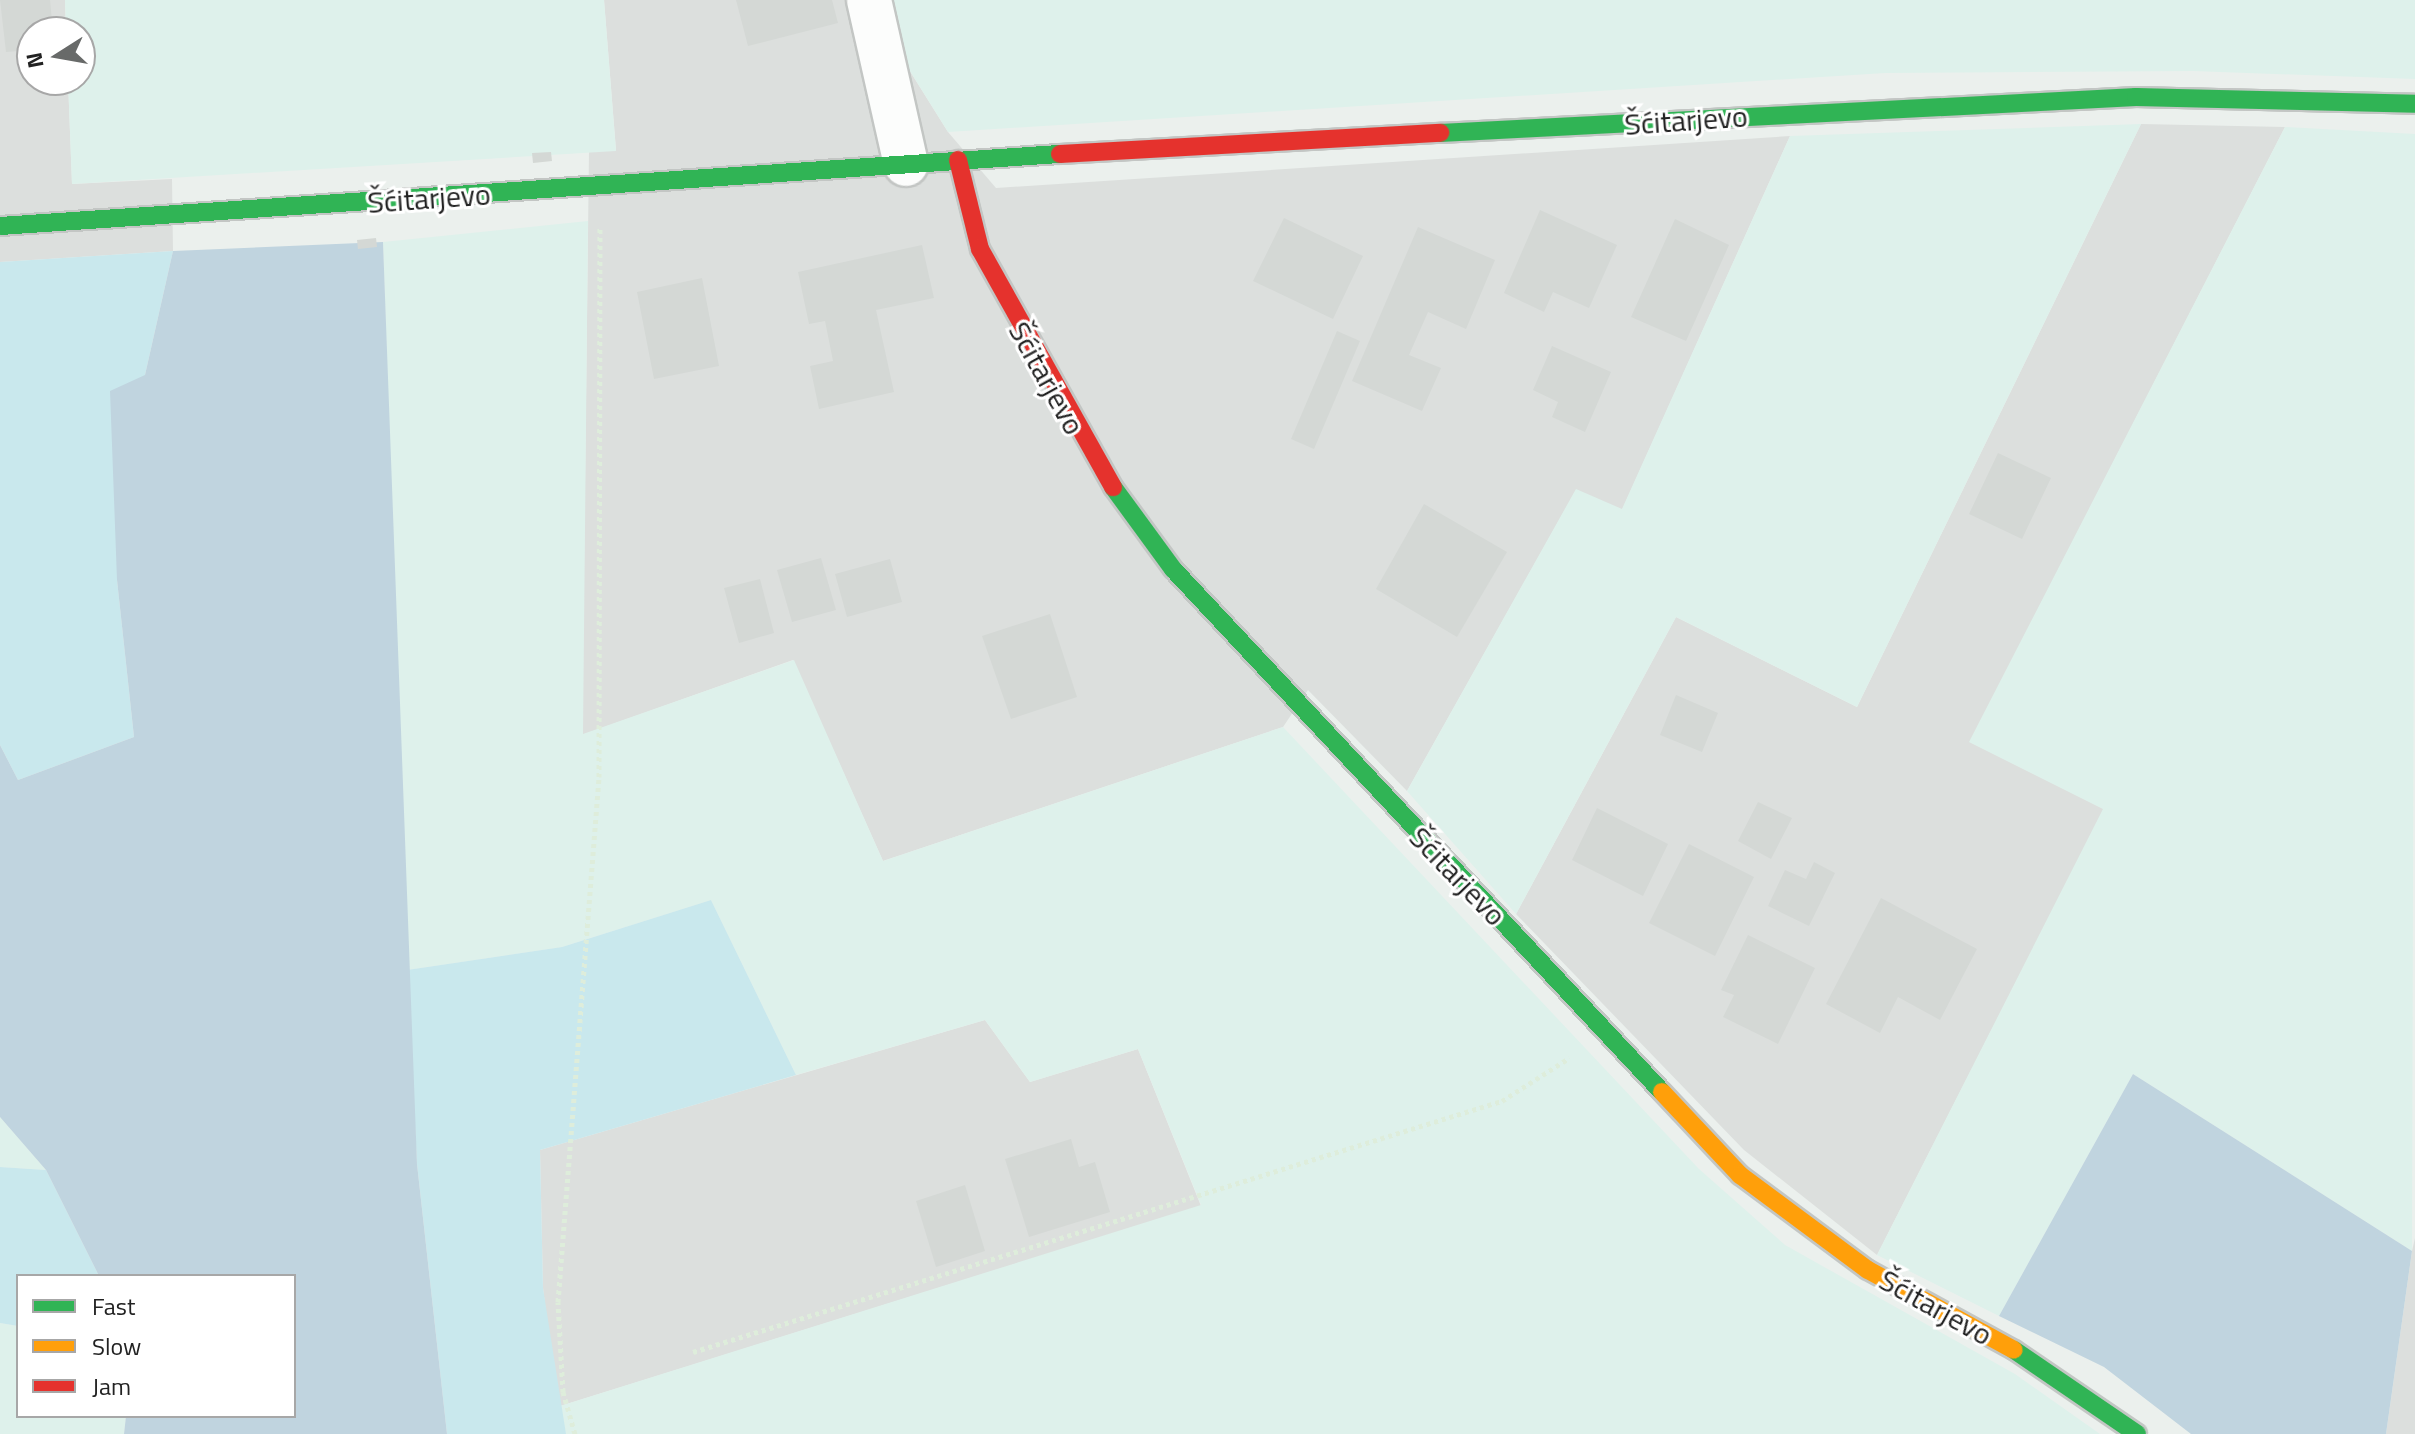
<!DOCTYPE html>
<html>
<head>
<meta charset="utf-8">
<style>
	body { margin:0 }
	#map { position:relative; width:2415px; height:1434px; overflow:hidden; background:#ebf0ed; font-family:"Titillium Web",sans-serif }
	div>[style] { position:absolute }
	.residential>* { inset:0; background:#dcdfdd }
	.farmland>* { inset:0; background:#def1eb }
	.grass>* { inset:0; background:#c9e8ed }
	.forest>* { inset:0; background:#c0d4df }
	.building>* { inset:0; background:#d4d8d5 }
	.path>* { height:5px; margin-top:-2.5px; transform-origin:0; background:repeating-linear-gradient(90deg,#deeddb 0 4px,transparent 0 8px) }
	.roads { filter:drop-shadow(2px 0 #c3c6c4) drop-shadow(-2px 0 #c3c6c4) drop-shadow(0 2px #c3c6c4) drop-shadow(0 -2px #c3c6c4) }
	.street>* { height:44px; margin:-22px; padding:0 22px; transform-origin:22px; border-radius:22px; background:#fcfdfc }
	.fast>* { height:18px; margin:-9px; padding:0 9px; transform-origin:9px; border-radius:9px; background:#30b455 }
	.slow>* { height:18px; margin:-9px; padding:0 9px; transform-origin:9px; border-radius:9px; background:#ff9f0a }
	.jam>* { height:18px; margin:-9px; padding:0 9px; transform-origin:9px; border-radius:9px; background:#e5322d }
	span { translate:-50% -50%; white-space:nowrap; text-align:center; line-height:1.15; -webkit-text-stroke:6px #fff; paint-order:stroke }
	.street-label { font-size:30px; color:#222 }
	.legend { position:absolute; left:16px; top:1274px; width:280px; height:144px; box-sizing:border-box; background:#fff; border:2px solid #a7a7a7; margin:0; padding:10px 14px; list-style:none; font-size:24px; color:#222 }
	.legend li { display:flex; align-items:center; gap:16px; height:40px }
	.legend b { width:40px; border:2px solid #a7a7a7 }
	.north { position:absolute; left:16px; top:16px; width:80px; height:80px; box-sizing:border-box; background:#fff; border:2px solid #a7a7a7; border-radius:50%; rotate:259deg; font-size:22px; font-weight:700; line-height:32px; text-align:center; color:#222 }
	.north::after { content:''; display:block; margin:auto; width:28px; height:36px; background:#686a69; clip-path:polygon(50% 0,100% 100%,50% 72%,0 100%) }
</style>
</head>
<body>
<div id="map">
	<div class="residential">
		<div style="clip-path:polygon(0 0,65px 0,66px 32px,32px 32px,32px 80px,68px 80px,72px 184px,172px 179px,173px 251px,0 262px)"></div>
		<div style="clip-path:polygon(604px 0,889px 0,903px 60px,948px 132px,996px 188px,1790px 136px,1622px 510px,1576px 490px,1407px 791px,1308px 690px,1283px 727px,883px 861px,793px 660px,582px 735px,589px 151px,616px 150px)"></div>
		<div style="clip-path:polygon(2141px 124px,2285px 127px,1970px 742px,2104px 809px,1877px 1255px,1744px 1150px,1516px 914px,1676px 617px,1857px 707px)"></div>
		<div style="clip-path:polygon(985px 1020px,1030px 1082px,1138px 1049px,1201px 1206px,557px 1407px,543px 1288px,540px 1150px)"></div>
		<div style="clip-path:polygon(2415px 1238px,2415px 1434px,2386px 1434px,2412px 1251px)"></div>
	</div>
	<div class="farmland">
		<div style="clip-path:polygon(65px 0,604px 0,616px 151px,72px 184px,68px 80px,80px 80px,80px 32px,66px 32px)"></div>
		<div style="clip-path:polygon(889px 0,2415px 0,2415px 79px,2193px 71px,1885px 73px,948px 132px,903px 60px)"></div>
		<div style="clip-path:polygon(2141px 124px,1857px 707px,1676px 617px,1516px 914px,1407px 791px,1576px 489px,1622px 509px,1790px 136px)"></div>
		<div style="clip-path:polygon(2285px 127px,2415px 134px,2412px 1251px,2133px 1074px,1999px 1316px,1877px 1255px,2103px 809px,1969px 742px)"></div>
		<div style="clip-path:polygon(588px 221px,583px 734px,794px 660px,883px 861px,1283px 727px,1699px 1169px,1785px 1245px,2015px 1374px,2100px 1434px,566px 1434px,557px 1407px,1201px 1205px,1138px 1049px,1030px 1082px,985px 1020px,796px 1075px,711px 900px,562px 947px,407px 970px,383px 242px)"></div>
		<div style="clip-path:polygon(0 1117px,46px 1170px,0 1167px)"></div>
		<div style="clip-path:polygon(0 1323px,18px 1326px,18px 1416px,126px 1416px,124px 1434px,0 1434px)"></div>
	</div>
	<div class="grass">
		<div style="clip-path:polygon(173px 251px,145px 375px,117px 580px,134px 737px,18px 780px,0 745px,0 262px)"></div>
		<div style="clip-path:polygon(711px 900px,796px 1075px,540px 1150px,543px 1288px,566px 1434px,447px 1434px,417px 1164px,407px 970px,562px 947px)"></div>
		<div style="clip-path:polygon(0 1167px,46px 1170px,99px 1276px,18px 1276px,18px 1326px,0 1323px)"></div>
	</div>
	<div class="forest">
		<div style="clip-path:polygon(383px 242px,417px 1164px,447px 1434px,124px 1434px,126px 1416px,294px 1416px,294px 1276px,99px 1276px,46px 1170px,0 1117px,0 745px,18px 780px,134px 737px,117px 580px,110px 391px,145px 375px,173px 251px)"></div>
		<div style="clip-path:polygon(2133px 1074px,2412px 1251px,2386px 1434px,2191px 1434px,2104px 1367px,1999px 1316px)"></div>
	</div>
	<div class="building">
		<div style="clip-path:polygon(0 0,50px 0,53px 32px,32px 32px,32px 50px,6px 52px)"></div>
		<div style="clip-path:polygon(736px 0,832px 0,838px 23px,748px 46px)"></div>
		<div style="clip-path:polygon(551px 152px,552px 161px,533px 163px,532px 153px)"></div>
		<div style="clip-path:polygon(1540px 210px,1617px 245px,1589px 308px,1553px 292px,1544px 312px,1504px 293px)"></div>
		<div style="clip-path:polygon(1284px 218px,1363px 256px,1333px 319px,1253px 281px)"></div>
		<div style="clip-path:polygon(1675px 219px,1729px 245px,1686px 341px,1631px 317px)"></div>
		<div style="clip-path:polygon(1418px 227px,1495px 260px,1466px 329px,1428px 312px,1409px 355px,1441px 368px,1422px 411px,1352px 381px)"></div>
		<div style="clip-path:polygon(376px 238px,377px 247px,358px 249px,357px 240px)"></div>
		<div style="clip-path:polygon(922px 245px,934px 298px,876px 310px,894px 392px,819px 409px,810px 366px,833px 361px,825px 321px,809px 324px,798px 272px)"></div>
		<div style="clip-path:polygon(702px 278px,719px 366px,654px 379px,637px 292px)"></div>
		<div style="clip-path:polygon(1337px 331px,1360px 341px,1314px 449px,1291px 439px)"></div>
		<div style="clip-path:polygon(1552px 346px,1611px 372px,1585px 432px,1552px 417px,1558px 402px,1533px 390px)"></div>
		<div style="clip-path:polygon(1998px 453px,2051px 478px,2022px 539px,1969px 514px)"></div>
		<div style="clip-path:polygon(1424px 504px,1507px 552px,1457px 637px,1376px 589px)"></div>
		<div style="clip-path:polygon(821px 558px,836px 610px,792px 622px,777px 570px)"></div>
		<div style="clip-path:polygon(890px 559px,902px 602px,847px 617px,835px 574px)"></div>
		<div style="clip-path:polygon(760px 579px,774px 633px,739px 643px,724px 588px)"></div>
		<div style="clip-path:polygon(1050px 614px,1077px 697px,1011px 719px,982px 636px)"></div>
		<div style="clip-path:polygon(1676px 695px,1718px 713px,1702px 752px,1660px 735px)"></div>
		<div style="clip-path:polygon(1758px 802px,1792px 818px,1771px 859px,1738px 841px)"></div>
		<div style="clip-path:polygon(1597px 808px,1668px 844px,1643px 896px,1572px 860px)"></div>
		<div style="clip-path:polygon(1689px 844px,1754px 877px,1715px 956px,1649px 923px)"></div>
		<div style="clip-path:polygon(1814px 862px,1835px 873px,1809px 926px,1768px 906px,1785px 870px,1806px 879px)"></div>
		<div style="clip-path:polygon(1881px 898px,1977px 949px,1940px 1020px,1898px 997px,1880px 1033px,1826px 1004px)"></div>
		<div style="clip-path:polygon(1748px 935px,1815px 968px,1778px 1044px,1723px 1017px,1734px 995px,1721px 990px)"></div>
		<div style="clip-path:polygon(1071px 1139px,1079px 1167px,1095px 1162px,1110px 1212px,1029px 1237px,1005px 1159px)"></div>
		<div style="clip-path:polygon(965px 1185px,985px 1251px,936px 1267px,916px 1201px)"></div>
	</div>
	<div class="path">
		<div style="left:693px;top:1352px;width:847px;rotate:-17.24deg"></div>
		<div style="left:1502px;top:1101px;width:80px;rotate:-32.7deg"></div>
		<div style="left:575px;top:1434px;width:44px;rotate:-105.9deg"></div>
		<div style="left:563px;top:1392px;width:90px;rotate:-93.2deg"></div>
		<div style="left:558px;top:1302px;width:527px;rotate:-85.53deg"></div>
		<div style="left:599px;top:777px;width:550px;rotate:-89.9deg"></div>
	</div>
	<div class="roads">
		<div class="street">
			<div style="left:869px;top:0;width:168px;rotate:77.3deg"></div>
		</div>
		<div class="fast">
			<div style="left:1440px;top:133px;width:697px;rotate:-2.96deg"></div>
			<div style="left:2136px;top:97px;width:279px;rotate:1.4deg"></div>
			<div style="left:0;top:226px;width:1062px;rotate:-3.89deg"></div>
			<div style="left:1113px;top:487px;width:102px;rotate:53.8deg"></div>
			<div style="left:1173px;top:569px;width:716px;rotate:46.92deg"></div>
			<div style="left:2014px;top:1350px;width:149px;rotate:34.3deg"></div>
		</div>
		<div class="slow">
			<div style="left:1662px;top:1092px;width:114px;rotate:46.8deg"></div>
			<div style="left:1740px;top:1175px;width:159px;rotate:36.6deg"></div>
			<div style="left:1868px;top:1270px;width:166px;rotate:28.7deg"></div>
		</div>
		<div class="jam">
			<div style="left:1060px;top:154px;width:381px;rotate:-3.2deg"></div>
			<div style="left:958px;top:160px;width:92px;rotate:76.1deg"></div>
			<div style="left:980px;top:249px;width:273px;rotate:60.8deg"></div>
		</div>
	</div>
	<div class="street-label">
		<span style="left:1686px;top:120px;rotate:-4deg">Šćitarjevo</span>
		<span style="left:429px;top:198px;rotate:-4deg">Šćitarjevo</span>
		<span style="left:1047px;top:378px;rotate:61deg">Šćitarjevo</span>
		<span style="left:1458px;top:876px;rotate:46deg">Šćitarjevo</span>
		<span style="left:1936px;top:1307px;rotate:29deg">Šćitarjevo</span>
	</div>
	<ul class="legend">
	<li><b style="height:10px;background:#30b455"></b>Fast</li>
	<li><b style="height:10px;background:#ff9f0a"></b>Slow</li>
	<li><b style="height:10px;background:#e5322d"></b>Jam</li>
	</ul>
	<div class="north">N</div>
</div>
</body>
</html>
